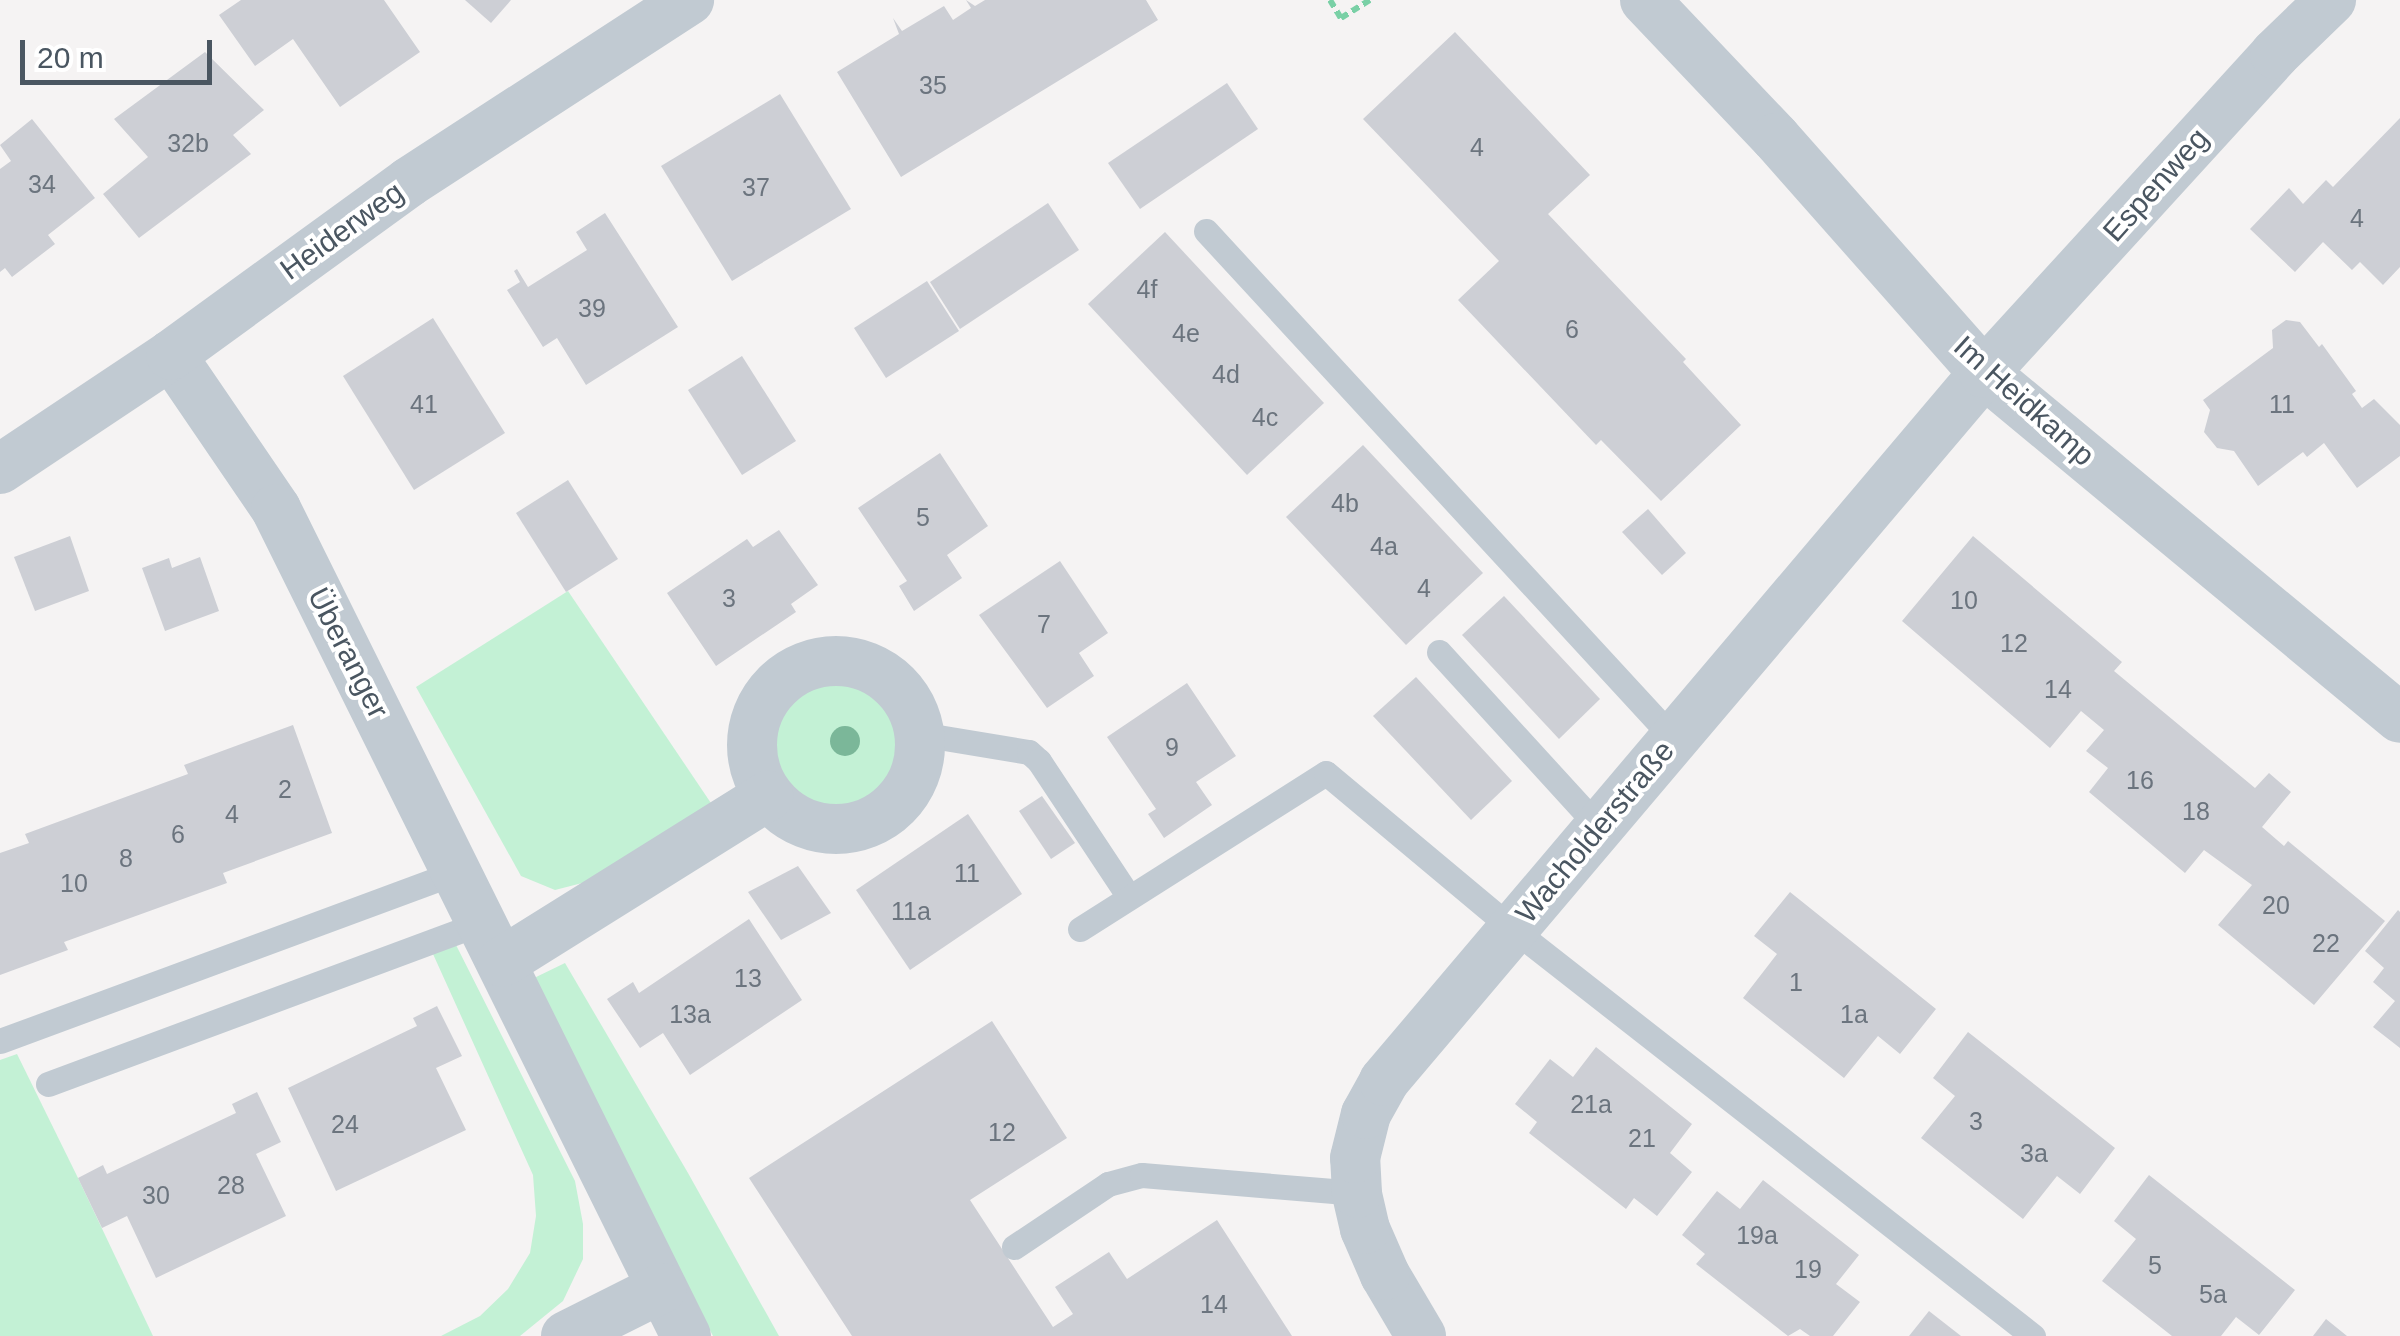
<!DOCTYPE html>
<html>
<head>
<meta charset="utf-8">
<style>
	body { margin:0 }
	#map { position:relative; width:2400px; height:1336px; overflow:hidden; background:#f5f3f3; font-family:Arial,sans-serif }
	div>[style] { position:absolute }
	.green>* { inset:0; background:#c3f1d5 }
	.round { border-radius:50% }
	.building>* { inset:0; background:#cdcfd5 }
	.path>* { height:6px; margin-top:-3px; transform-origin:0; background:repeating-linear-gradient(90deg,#7ad0a6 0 8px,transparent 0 13px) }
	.lane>* { height:25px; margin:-12.5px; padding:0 12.5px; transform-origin:12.5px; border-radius:12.5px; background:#c1cad2 }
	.street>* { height:50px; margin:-25px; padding:0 25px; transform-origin:25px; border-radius:25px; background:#c1cad2 }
	.street>.ring { margin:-25px; padding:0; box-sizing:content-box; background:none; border:50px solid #c1cad2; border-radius:50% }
	.trees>* { width:30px; height:30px; margin:-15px; border-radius:50%; background:#7bb799 }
	span { translate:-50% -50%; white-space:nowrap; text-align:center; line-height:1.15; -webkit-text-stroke:8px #fff; paint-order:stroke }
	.number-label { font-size:25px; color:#6b747e }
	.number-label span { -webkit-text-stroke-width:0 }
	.street-label { font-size:30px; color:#4a5661 }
	.scale { position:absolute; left:20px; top:40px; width:192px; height:45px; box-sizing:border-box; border:5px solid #4a5661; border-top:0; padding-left:12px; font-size:30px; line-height:35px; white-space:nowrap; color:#4a5661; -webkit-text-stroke:8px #fff; paint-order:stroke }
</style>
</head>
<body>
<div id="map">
	<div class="green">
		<div style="clip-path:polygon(568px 591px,719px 815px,590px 881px,555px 890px,521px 876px,416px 687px)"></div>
		<div class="round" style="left:774px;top:680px;width:128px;height:128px"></div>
		<div style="clip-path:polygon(455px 943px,575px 1181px,583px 1224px,583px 1259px,563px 1301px,520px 1336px,441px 1336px,480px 1316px,508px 1289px,530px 1253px,536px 1216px,533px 1175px,433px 954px)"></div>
		<div style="clip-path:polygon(565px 963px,688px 1173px,779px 1336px,713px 1336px,532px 979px)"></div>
		<div style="clip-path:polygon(17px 1054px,78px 1178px,153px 1336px,0 1336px,0 1060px)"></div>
	</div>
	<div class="building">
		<div style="clip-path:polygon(241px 0,384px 0,420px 52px,340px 107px,293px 39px,255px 66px,219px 15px)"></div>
		<div style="clip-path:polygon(465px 0,511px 0,491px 23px)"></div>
		<div style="clip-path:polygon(966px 0,975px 6px,985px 0,1146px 0,1158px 20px,901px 177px,837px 72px,899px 34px,893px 18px,902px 31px,944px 6px,953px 20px,971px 8px)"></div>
		<div style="clip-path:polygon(1455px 32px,1590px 175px,1548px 214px,1686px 359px,1683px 362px,1741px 425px,1661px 501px,1601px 440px,1596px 445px,1458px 300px,1499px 261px,1363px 119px)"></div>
		<div style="clip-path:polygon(205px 52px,264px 110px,233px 135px,251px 154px,139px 238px,103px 194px,148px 157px,114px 119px)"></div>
		<div style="clip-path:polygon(1227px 83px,1258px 129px,1140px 209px,1108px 163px)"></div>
		<div style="clip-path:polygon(780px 94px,851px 209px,732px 281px,661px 166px)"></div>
		<div style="clip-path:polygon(2400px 118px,2400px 267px,2383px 285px,2360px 262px,2352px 270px,2323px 242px,2295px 272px,2250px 229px,2289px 188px,2303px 204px,2326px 180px,2333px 187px)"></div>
		<div style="clip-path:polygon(32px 119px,95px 198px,48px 235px,55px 244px,12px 277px,5px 268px,0 272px,0 169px,11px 161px,0 145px)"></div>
		<div style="clip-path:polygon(1048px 203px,1079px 250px,960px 329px,930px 282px)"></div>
		<div style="clip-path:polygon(605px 213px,678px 327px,586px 385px,557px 338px,543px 347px,507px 290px,520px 282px,514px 271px,517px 269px,528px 287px,587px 250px,576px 232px)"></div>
		<div style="clip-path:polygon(1165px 232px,1324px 403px,1247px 475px,1088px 304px)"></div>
		<div style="clip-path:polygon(927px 281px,959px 331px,886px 378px,854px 328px)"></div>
		<div style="clip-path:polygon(433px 318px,505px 433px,414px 490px,343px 376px)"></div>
		<div style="clip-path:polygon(2286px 320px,2300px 322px,2319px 347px,2322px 344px,2356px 391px,2352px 394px,2362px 408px,2374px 399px,2400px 425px,2400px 456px,2357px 488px,2324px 443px,2307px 457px,2303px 452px,2258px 486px,2234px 451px,2217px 448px,2204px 432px,2210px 410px,2203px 400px,2273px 348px,2272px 330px)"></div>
		<div style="clip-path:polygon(742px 356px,796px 441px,742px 475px,688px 390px)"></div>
		<div style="clip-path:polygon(1363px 445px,1483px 573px,1406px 645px,1286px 517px)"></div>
		<div style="clip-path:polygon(940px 453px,988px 526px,947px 555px,962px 578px,914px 611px,899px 586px,907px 581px,858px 508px)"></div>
		<div style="clip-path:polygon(568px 480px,618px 559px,566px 592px,516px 513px)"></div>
		<div style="clip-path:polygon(1648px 509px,1686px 553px,1662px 575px,1622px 532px)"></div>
		<div style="clip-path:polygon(779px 530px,818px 585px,791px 604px,796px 612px,716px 666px,667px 593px,747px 539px,753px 547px)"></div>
		<div style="clip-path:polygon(70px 536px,89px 591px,35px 611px,14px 557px)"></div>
		<div style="clip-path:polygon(1973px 536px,2122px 662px,2114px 671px,2255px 788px,2269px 773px,2291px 792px,2262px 827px,2284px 846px,2288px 841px,2385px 921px,2314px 1005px,2218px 925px,2252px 885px,2204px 850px,2185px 873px,2089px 792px,2108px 768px,2086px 751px,2104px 730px,2081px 711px,2050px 748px,1902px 621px)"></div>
		<div style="clip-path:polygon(200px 557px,219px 611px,165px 631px,142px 568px,169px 558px,172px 568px)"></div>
		<div style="clip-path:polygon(1060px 561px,1108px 633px,1079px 653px,1094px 676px,1047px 708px,979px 615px)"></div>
		<div style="clip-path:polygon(1504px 596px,1600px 699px,1559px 739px,1462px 635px)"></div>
		<div style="clip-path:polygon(1416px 677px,1512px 781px,1471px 820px,1373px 716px)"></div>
		<div style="clip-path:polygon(1187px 683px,1236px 756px,1196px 782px,1212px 805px,1164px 838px,1148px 814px,1156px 809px,1107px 737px)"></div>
		<div style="clip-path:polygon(293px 725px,332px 833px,223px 873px,227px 883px,64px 942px,68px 950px,0 975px,0 853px,29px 843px,25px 834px,188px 774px,184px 765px)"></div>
		<div style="clip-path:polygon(1042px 796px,1075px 843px,1051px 859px,1019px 811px)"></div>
		<div style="clip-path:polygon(968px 814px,1022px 894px,910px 970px,856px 890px)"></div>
		<div style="clip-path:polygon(798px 866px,831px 913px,781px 940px,748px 892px)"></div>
		<div style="clip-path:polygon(1790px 892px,1936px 1009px,1900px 1054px,1878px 1036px,1844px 1078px,1743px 998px,1777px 954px,1754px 936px)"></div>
		<div style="clip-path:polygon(2398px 910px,2400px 912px,2400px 1048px,2373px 1027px,2395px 1001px,2373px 982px,2384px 968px,2365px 951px)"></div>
		<div style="clip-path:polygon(749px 919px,802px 1000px,690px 1075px,663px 1033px,640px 1048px,607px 999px,633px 982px,639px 993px)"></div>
		<div style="clip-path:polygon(437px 1006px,462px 1056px,436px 1068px,466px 1130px,336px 1191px,288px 1088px,417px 1026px,413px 1018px)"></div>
		<div style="clip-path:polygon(992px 1021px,1067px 1138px,970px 1200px,1053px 1327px,1073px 1314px,1055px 1287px,1109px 1252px,1127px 1279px,1217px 1220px,1292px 1336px,852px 1336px,749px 1178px)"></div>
		<div style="clip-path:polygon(1968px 1032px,2115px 1148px,2080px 1194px,2057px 1176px,2023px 1219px,1921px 1138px,1955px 1096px,1933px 1078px)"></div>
		<div style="clip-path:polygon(1596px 1047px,1692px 1124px,1670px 1153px,1692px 1172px,1657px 1216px,1634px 1198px,1626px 1209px,1529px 1133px,1537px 1122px,1515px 1104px,1550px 1059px,1573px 1077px)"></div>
		<div style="clip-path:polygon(257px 1092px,281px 1142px,256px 1154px,286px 1216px,156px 1278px,127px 1216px,102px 1228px,78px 1178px,103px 1165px,107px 1174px,236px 1113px,232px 1104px)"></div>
		<div style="clip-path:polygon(2149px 1175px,2295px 1290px,2259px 1335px,2236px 1317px,2221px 1336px,2172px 1336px,2102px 1281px,2136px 1239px,2114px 1221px)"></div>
		<div style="clip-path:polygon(1763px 1180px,1859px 1255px,1836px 1284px,1860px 1302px,1833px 1336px,1810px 1336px,1800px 1329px,1788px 1336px,1696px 1264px,1705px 1254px,1682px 1235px,1717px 1191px,1740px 1209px)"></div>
		<div style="clip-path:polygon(1929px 1311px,1961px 1336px,1909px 1336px)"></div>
		<div style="clip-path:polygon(2326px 1319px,2347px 1336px,2313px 1336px)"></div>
	</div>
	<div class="path">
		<div style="left:1330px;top:0;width:21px;rotate:59deg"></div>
		<div style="left:1341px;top:18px;width:34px;rotate:-32deg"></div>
	</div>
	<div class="lane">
		<div style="left:1206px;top:231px;width:689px;rotate:47.35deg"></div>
		<div style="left:1439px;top:652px;width:237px;rotate:47.6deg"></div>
		<div style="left:920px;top:734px;width:110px;rotate:9.4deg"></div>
		<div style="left:1029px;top:752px;width:13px;rotate:42deg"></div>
		<div style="left:1039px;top:761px;width:163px;rotate:56.5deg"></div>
		<div style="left:1080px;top:929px;width:291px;rotate:-32.4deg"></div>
		<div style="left:1326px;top:773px;width:245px;rotate:39.9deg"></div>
		<div style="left:1514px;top:930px;width:659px;rotate:38.04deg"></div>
		<div style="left:0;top:1041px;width:487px;rotate:-20.3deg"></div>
		<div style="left:48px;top:1084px;width:463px;rotate:-20.4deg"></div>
		<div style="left:1014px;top:1247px;width:113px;rotate:-33.8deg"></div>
		<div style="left:1108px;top:1184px;width:35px;rotate:-15deg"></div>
		<div style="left:1142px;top:1175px;width:216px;rotate:4.8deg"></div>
	</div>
	<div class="street">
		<div style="left:1645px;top:0;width:190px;rotate:46.5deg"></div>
		<div style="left:1776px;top:138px;width:314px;rotate:48.5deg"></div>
		<div style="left:1984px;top:373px;width:540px;rotate:39.67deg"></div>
		<div style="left:171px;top:355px;width:186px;rotate:55.7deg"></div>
		<div style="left:276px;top:509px;width:923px;rotate:63.63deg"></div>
		<div style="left:0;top:469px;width:206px;rotate:-33.7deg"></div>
		<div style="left:171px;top:355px;width:294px;rotate:-36deg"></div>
		<div style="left:409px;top:182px;width:334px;rotate:-33deg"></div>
		<div class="ring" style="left:752px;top:661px;width:118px;height:118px"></div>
		<div style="left:502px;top:962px;width:314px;rotate:-32deg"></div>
		<div style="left:566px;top:1336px;width:107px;rotate:-26.6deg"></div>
		<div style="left:1421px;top:1336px;width:71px;rotate:-120.5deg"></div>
		<div style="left:1385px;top:1275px;width:50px;rotate:-113.5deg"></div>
		<div style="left:1365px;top:1229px;width:37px;rotate:-103deg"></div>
		<div style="left:1357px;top:1193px;width:35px;rotate:-93deg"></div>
		<div style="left:1355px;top:1158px;width:45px;rotate:-76deg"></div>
		<div style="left:1366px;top:1114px;width:38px;rotate:-61deg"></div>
		<div style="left:1384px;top:1081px;width:928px;rotate:-49.72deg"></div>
		<div style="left:1984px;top:373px;width:432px;rotate:-47.6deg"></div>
		<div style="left:2275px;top:54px;width:78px;rotate:-44deg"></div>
	</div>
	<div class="trees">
		<div style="left:845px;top:741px"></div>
	</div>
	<div class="number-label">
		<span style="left:933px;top:85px">35</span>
		<span style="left:188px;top:143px">32b</span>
		<span style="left:1477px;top:147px">4</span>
		<span style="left:42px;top:184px">34</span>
		<span style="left:756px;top:187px">37</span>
		<span style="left:2357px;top:218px">4</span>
		<span style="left:1147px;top:289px">4f</span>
		<span style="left:592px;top:308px">39</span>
		<span style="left:1572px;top:329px">6</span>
		<span style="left:1186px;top:333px">4e</span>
		<span style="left:1226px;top:374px">4d</span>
		<span style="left:424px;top:404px">41</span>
		<span style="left:2282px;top:404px">11</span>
		<span style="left:1265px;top:417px">4c</span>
		<span style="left:1345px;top:503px">4b</span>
		<span style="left:923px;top:517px">5</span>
		<span style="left:1384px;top:546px">4a</span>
		<span style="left:1424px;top:588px">4</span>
		<span style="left:729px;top:598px">3</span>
		<span style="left:1964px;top:600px">10</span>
		<span style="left:1044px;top:624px">7</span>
		<span style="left:2014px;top:643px">12</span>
		<span style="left:2058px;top:689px">14</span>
		<span style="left:1172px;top:747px">9</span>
		<span style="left:2140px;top:780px">16</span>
		<span style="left:285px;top:789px">2</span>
		<span style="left:2196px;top:811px">18</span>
		<span style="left:232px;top:814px">4</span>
		<span style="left:178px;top:834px">6</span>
		<span style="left:126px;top:858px">8</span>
		<span style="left:967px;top:873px">11</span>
		<span style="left:74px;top:883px">10</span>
		<span style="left:2276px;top:905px">20</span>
		<span style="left:911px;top:911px">11a</span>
		<span style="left:2326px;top:943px">22</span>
		<span style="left:748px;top:978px">13</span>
		<span style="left:1796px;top:982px">1</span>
		<span style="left:690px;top:1014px">13a</span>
		<span style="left:1854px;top:1014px">1a</span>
		<span style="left:1591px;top:1104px">21a</span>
		<span style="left:1976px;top:1121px">3</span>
		<span style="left:345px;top:1124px">24</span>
		<span style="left:1002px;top:1132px">12</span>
		<span style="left:1642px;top:1138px">21</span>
		<span style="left:2034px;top:1153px">3a</span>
		<span style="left:231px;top:1185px">28</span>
		<span style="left:156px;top:1195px">30</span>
		<span style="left:1757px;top:1235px">19a</span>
		<span style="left:2155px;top:1265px">5</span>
		<span style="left:1808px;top:1269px">19</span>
		<span style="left:2213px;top:1294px">5a</span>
		<span style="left:1214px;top:1304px">14</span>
	</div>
	<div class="street-label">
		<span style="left:2156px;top:185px;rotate:-48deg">Espenweg</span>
		<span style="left:342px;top:231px;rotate:-36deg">Heiderweg</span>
		<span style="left:2024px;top:401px;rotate:42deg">Im Heidkamp</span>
		<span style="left:348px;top:653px;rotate:63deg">Überanger</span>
		<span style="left:1595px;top:832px;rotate:-50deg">Wacholderstraße</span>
	</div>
	<div class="scale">20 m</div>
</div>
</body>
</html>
